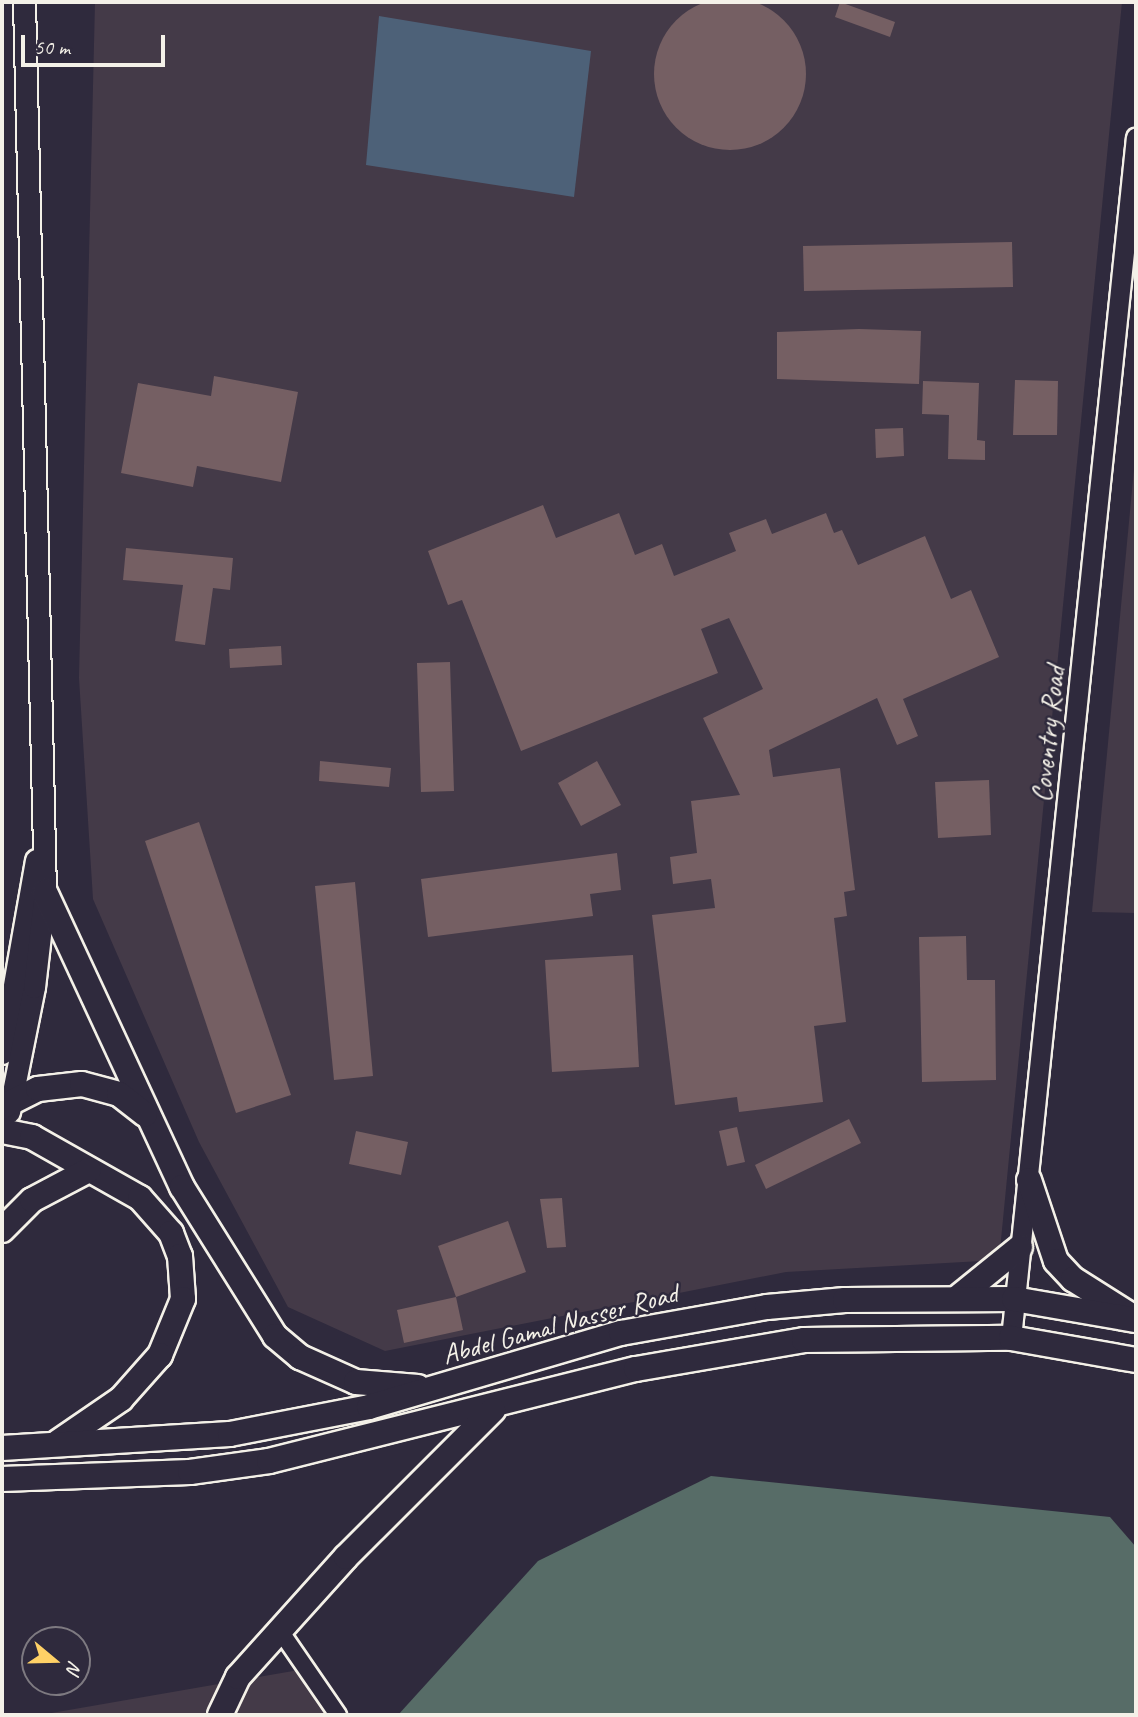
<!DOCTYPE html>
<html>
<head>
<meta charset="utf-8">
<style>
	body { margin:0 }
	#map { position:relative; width:1138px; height:1717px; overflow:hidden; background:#2f2a3d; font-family:Caveat,sans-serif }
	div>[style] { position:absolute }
	.built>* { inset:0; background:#443a48 }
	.green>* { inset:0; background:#576c67 }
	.water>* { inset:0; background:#4d6178 }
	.building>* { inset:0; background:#755f63 }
	.round { border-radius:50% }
	.roads { filter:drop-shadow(2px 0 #f4f1e8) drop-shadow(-2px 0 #f4f1e8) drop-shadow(0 2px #f4f1e8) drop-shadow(0 -2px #f4f1e8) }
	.minor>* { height:16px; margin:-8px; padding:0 8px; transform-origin:8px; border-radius:8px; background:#2f2a3d }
	.tertiary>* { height:19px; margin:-9.5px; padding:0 9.5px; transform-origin:9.5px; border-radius:9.5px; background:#2f2a3d }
	.secondary>* { height:21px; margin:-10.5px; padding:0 10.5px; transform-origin:10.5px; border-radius:10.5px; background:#2f2a3d }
	.trunk>* { height:24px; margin:-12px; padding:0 12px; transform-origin:12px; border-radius:12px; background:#2f2a3d }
	span { translate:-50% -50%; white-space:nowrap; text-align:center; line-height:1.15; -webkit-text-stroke:5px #2f2a3d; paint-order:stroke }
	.street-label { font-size:28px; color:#f4f1e8 }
	.frame { position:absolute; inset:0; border:4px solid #f4f1e8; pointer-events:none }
	.north { position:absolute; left:21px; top:1626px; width:70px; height:70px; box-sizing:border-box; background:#2f2a3d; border:2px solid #7e7a81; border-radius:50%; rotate:109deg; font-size:19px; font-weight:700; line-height:28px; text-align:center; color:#f4f1e8 }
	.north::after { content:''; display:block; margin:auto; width:24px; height:32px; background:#ffd166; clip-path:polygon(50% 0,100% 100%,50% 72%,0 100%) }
	.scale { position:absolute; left:21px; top:35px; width:144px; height:32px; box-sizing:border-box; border:4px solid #f4f1e8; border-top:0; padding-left:9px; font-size:21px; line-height:24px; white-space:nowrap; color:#f4f1e8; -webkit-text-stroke:5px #2f2a3d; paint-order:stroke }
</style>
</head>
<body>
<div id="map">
	<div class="built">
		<div style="clip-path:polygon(95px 2px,1122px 2px,999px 1260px,786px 1272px,385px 1351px,288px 1307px,199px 1142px,93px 899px,79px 678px)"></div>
		<div style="clip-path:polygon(1136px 448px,1136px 913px,1092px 912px)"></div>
		<div style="clip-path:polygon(299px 1670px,340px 1715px,40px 1715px)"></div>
	</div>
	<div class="green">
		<div style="clip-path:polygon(711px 1476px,1110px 1517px,1136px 1547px,1136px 1715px,398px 1715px,538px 1561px)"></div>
	</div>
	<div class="water">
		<div style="clip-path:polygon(379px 16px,591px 51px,574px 197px,366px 165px)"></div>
	</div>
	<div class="building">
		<div class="round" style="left:654px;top:-2px;width:152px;height:152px"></div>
		<div style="clip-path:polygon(840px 2px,895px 22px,890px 37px,835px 17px)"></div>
		<div style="clip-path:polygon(1012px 242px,1013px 287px,804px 291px,803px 246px)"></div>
		<div style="clip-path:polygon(859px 329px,921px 331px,919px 384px,777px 379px,777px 332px)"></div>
		<div style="clip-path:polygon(214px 376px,298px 392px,281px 482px,197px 466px,193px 487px,121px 473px,138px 383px,211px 396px)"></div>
		<div style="clip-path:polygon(1015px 380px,1058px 381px,1057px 435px,1013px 435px)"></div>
		<div style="clip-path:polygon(923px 381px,979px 383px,977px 440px,985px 441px,985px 460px,948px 459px,949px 415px,922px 414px)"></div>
		<div style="clip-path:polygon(903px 428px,904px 456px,876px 458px,875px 429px)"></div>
		<div style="clip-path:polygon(543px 505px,556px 538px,619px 513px,635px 555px,662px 544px,674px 576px,736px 551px,729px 533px,766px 519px,772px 534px,826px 513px,834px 533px,842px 530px,858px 565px,925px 536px,951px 599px,971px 590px,999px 657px,903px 699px,918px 736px,897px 745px,877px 698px,769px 750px,773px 777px,840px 768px,855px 890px,844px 892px,847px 916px,834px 918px,846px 1022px,814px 1026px,823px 1102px,739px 1112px,737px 1097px,675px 1105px,652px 915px,715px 908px,711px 879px,673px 884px,670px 857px,697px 853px,691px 801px,740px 795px,703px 718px,763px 689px,729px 618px,701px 629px,718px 673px,521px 751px,462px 600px,448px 605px,428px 551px)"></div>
		<div style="clip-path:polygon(126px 548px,233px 558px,230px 590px,213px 588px,205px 645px,175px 641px,183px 585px,123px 580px)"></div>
		<div style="clip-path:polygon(281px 646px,282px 665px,230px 668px,229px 649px)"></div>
		<div style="clip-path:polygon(450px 662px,454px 791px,421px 792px,417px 663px)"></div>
		<div style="clip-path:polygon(320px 761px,391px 768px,389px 787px,319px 781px)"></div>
		<div style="clip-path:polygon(597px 761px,621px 805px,581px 826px,558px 783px)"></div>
		<div style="clip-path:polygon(989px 780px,991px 835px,938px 838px,935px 782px)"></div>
		<div style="clip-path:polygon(199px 822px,291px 1095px,236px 1113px,145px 841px)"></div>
		<div style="clip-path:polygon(617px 853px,621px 890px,590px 894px,593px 916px,428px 937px,421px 879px)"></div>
		<div style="clip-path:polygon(355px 882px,373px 1076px,334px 1080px,315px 886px)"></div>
		<div style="clip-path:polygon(966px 936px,967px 980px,995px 980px,996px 1080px,922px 1082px,919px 937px)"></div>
		<div style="clip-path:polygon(633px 955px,639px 1067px,552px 1072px,545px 960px)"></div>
		<div style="clip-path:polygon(849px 1119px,861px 1143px,766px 1189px,755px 1165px)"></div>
		<div style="clip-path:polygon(737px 1127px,745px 1162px,727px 1166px,719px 1131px)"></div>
		<div style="clip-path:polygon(356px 1131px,408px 1142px,401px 1175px,349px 1164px)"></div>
		<div style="clip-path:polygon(562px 1198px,566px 1247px,547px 1248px,540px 1199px)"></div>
		<div style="clip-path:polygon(508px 1221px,526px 1272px,456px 1297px,438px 1246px)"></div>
		<div style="clip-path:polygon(456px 1297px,463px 1330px,404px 1343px,397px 1310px)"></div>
	</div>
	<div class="roads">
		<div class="minor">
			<div style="left:281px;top:1632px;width:101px;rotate:55.5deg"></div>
		</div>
		<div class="tertiary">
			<div style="left:1011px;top:1338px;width:1207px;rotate:-84.06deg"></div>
		</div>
		<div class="secondary">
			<div style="left:2px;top:1053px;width:196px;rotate:-80deg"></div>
			<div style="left:9px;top:1112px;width:127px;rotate:-78.7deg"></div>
			<div style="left:34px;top:987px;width:96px;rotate:-83.4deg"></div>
			<div style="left:45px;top:892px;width:890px;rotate:-91.35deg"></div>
		</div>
		<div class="trunk">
			<div style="left:45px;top:892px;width:325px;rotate:65.1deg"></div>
			<div style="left:182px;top:1187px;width:176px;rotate:58deg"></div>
			<div style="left:275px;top:1336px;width:33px;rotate:40deg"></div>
			<div style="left:300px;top:1357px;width:61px;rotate:24.1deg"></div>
			<div style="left:356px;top:1382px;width:62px;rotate:4.6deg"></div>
			<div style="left:2px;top:1107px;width:40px;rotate:-26.6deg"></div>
			<div style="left:38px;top:1089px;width:44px;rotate:-6.5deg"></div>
			<div style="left:82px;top:1084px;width:38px;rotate:15deg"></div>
			<div style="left:119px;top:1094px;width:33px;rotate:38deg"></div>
			<div style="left:2px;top:1131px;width:31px;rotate:11deg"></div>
			<div style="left:32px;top:1137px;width:124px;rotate:29.5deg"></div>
			<div style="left:140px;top:1198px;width:47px;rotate:48.5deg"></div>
			<div style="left:171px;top:1233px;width:25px;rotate:69deg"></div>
			<div style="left:180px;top:1256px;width:43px;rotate:86deg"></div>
			<div style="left:183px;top:1299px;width:61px;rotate:112.3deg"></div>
			<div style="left:160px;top:1355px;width:59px;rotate:131.6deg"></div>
			<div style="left:121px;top:1399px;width:76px;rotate:145.7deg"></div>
			<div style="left:1029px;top:1180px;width:85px;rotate:71.6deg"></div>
			<div style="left:1056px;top:1261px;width:25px;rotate:47deg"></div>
			<div style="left:1073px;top:1279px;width:64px;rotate:32.2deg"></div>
			<div style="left:2px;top:1230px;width:42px;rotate:-45deg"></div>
			<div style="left:32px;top:1200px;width:64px;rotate:-27.8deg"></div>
			<div style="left:957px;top:1298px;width:81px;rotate:-39deg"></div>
			<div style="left:2px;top:1448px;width:228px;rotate:-3.5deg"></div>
			<div style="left:230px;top:1434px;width:142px;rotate:-11deg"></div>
			<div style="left:369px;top:1407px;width:263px;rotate:-16.4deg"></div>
			<div style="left:621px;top:1333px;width:148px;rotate:-10.1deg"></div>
			<div style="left:767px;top:1307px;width:78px;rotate:-5.1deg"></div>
			<div style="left:845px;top:1300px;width:169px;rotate:-0.3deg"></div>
			<div style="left:1014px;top:1299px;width:124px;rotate:9.8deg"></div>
			<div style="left:2px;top:1479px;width:188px;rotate:-2.1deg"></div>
			<div style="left:190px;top:1472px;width:80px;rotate:-7.9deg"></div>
			<div style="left:269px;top:1461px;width:378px;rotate:-14.1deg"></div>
			<div style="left:636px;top:1369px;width:170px;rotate:-9.8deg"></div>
			<div style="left:804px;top:1340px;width:207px;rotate:-0.6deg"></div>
			<div style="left:1011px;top:1338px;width:127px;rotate:10deg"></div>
			<div style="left:220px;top:1715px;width:42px;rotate:-64.7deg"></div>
			<div style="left:238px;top:1677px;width:161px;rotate:-48deg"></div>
			<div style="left:346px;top:1557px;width:208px;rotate:-45deg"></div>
		</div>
	</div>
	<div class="street-label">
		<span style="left:1048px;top:734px;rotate:-84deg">Coventry Road</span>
		<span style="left:560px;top:1324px;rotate:-15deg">Abdel Gamal Nasser Road</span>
	</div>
	<div class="frame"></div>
	<div class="north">N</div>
	<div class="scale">50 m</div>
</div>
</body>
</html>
